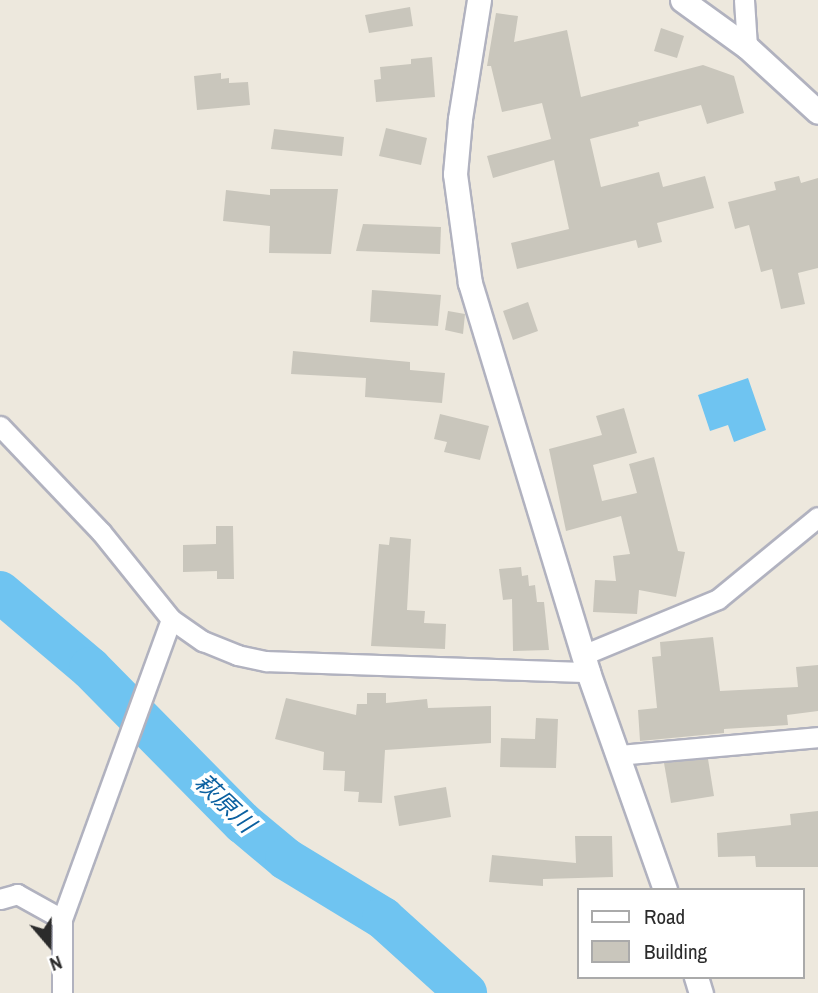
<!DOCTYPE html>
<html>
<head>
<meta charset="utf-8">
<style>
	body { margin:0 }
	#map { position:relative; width:818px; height:993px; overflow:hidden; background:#ede8dd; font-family:"Archivo Narrow","Noto Sans JP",sans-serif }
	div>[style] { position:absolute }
	.water>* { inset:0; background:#6fc4f1 }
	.river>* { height:42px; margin:-21px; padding:0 21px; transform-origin:21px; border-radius:21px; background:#6fc4f1 }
	.building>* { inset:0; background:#c9c6bc }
	.roads { filter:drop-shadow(2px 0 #b1b2bf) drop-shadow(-2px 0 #b1b2bf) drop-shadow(0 2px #b1b2bf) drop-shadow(0 -2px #b1b2bf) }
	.minor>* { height:19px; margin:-9.5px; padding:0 9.5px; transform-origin:9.5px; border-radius:9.5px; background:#fff }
	.tertiary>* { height:23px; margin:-11.5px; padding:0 11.5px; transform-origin:11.5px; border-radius:11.5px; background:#fff }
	span { translate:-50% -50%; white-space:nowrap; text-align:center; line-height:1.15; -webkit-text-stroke:7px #fff; paint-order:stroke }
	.water-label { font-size:24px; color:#0b60a0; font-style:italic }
	.legend { position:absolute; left:577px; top:888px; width:228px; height:91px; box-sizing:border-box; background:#fff; border:2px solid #aaa; margin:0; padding:9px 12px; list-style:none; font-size:21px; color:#2b2b2b }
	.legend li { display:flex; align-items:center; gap:14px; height:35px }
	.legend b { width:35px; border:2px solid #aaa }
	.north { position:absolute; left:14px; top:909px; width:70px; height:70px; -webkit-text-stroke:5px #fff; paint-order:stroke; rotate:160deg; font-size:19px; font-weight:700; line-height:28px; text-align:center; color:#2b2b2b }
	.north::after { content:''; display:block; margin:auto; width:24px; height:32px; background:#2b2b2b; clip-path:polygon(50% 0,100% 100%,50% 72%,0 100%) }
</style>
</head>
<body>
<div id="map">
	<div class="water">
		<div style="clip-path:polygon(748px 378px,766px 430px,734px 442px,728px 425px,710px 431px,698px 395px)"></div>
	</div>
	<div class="river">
		<div style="left:0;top:592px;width:118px;rotate:40.2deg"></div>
		<div style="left:90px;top:668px;width:218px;rotate:45.4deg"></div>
		<div style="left:243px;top:823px;width:56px;rotate:39.9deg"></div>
		<div style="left:286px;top:859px;width:114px;rotate:31.3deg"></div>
		<div style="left:383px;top:918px;width:112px;rotate:42.1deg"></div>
	</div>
	<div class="building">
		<div style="clip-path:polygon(410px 7px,413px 26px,369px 33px,365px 15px)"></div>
		<div style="clip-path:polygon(496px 13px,518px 16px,514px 42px,567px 30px,581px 97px,703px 65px,734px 76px,744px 113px,707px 124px,701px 105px,638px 122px,639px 126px,590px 139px,601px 187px,659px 172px,663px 187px,705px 176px,714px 208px,657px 223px,662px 242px,638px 248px,636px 240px,517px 269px,511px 243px,569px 229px,554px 160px,493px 178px,487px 156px,551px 139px,542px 103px,502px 112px,491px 66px,487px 66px)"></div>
		<div style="clip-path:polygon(661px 28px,684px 36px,677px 58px,654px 51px)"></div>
		<div style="clip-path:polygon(432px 57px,435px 97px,376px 102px,374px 80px,381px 79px,380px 67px,411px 64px,411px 59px)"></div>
		<div style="clip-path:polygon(221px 73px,221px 79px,229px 78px,229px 83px,248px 82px,250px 105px,197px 110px,194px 76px)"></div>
		<div style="clip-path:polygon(386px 128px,427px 138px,421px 165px,379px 156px)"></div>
		<div style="clip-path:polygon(274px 129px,344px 137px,342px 156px,271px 149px)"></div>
		<div style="clip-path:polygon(799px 176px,801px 183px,818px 178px,818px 268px,798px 273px,805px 304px,781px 309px,772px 269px,761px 272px,749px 225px,735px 229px,728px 202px,776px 190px,774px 182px)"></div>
		<div style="clip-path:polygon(270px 189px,338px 189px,331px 254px,269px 253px,270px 226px,223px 221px,226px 190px,270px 195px)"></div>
		<div style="clip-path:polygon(363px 224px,441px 227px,440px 254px,356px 251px)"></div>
		<div style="clip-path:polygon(372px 290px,441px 295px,438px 326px,370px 322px)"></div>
		<div style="clip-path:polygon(528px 302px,538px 331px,513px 340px,503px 311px)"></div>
		<div style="clip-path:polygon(448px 311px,465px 314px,463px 334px,445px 330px)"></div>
		<div style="clip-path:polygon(293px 351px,410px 362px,410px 370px,445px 373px,442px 403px,365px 397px,366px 378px,291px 374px)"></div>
		<div style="clip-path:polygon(624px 408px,637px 453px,593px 465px,602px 501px,637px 493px,629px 464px,654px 457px,678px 551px,685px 552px,676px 597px,639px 590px,637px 614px,593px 612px,595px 580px,616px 581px,613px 556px,630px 554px,621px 516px,566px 531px,549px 449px,602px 435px,596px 416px)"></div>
		<div style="clip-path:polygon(440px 414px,489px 426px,480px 460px,444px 452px,447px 442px,434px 439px)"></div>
		<div style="clip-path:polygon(216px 526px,233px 526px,234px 579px,217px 579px,217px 571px,183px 572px,183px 545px,216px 544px)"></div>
		<div style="clip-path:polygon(390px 537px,411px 539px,407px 610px,425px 611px,424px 623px,446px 624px,445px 649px,371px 646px,379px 544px,389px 545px)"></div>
		<div style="clip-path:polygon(521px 567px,522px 576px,528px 575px,529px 586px,535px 585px,537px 602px,544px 602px,549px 650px,513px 651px,512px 599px,503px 600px,499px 569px)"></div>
		<div style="clip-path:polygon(713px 637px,720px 691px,798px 687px,796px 667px,818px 665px,818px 711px,787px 715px,788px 725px,724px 729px,724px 733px,640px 741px,638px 710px,657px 708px,652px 657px,661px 656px,660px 642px)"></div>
		<div style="clip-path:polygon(367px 693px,386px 693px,386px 703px,427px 699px,428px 708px,491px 706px,491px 743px,385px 750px,382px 803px,358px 802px,359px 792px,344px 791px,345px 771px,323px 770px,324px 752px,275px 739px,286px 698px,356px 715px,357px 704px,367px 704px)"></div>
		<div style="clip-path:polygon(536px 718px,558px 719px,556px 768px,500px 767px,501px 738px,535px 739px)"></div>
		<div style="clip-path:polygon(708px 759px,714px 796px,671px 803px,664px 763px)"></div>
		<div style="clip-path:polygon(446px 787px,451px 817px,399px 826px,394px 796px)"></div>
		<div style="clip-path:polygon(818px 811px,818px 867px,756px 867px,755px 856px,718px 857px,717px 833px,791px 825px,790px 814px)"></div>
		<div style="clip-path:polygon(575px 836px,612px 836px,613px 877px,543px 879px,543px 886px,489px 882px,492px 855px,576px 863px)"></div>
	</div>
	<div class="roads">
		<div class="minor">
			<div style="left:744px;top:0;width:47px;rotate:86.3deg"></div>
			<div style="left:0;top:426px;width:146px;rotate:46.4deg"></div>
			<div style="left:101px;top:532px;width:112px;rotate:51.2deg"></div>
			<div style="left:171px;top:619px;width:39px;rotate:35deg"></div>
			<div style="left:203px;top:641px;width:37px;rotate:22deg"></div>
			<div style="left:237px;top:655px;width:30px;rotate:12deg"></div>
			<div style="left:266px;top:661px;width:322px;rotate:2deg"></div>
			<div style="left:583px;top:655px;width:146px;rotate:-22.5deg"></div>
			<div style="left:718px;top:599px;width:129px;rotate:-39.4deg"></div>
			<div style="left:618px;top:755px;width:201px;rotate:-5.1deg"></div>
			<div style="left:0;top:899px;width:18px;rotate:-16deg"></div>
			<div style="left:17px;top:894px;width:51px;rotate:29.1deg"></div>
			<div style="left:62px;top:993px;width:74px;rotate:-90deg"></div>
			<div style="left:62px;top:919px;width:319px;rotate:-70deg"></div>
		</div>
		<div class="tertiary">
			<div style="left:479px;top:0;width:121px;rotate:99.1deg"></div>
			<div style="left:460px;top:119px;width:55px;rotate:95.2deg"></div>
			<div style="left:455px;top:174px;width:110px;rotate:82.2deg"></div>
			<div style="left:470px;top:283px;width:407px;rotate:73.1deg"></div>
			<div style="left:588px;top:672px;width:231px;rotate:70.5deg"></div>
			<div style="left:682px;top:0;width:80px;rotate:35.9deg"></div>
			<div style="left:747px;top:47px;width:96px;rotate:42.5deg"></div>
			<div style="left:696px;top:977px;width:17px;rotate:73deg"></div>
		</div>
	</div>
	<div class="water-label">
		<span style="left:225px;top:803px;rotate:44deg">萩原川</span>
	</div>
	<ul class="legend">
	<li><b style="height:9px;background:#fff"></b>Road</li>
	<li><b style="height:19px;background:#c9c6bc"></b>Building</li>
	</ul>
	<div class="north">N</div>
</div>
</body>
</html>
